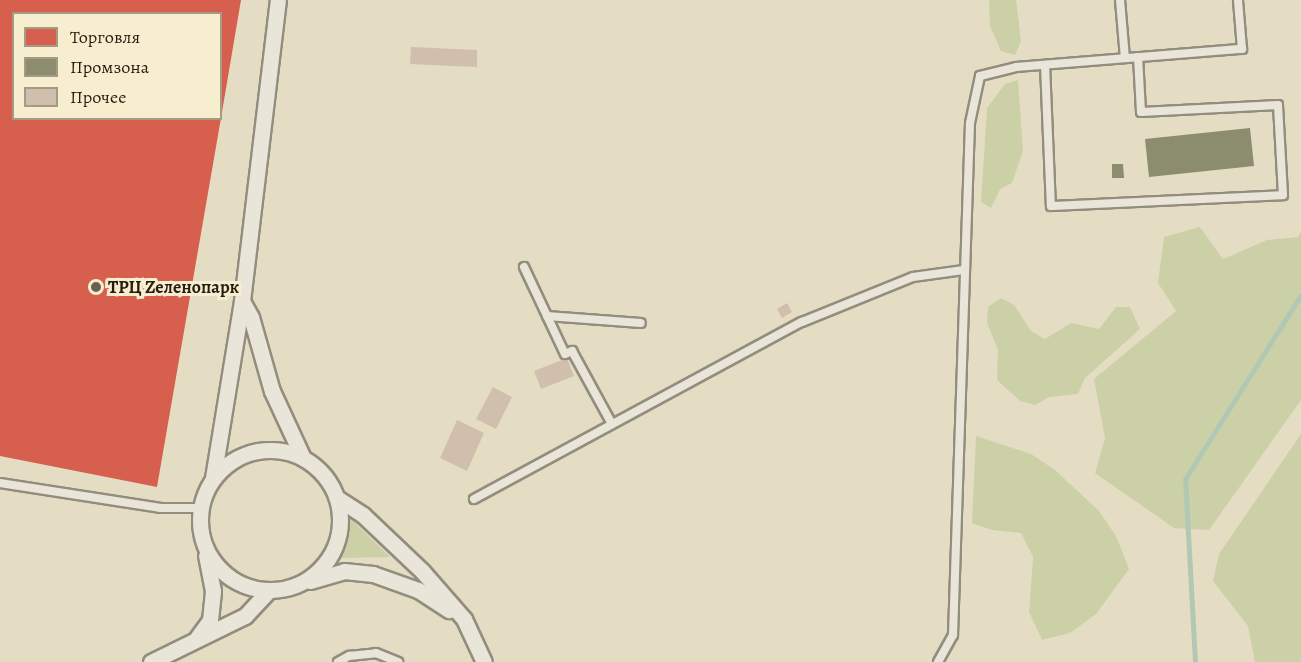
<!DOCTYPE html>
<html>
<head>
<meta charset="utf-8">
<style>
	body { margin:0 }
	#map { position:relative; width:1301px; height:662px; overflow:hidden; background:#e4ddc3; font-family:Alegreya,serif }
	div>[style] { position:absolute }
	.green>* { inset:0; background:#ccd0a7 }
	.shops>* { inset:0; background:#d6604d }
	.industry>* { inset:0; background:#8c8c6e }
	.stream>* { height:5px; margin:-2.5px; padding:0 2.5px; transform-origin:2.5px; border-radius:2.5px; background:#b1c8b5 }
	.building>* { inset:0; background:#d0bfad }
	.roads { filter:drop-shadow(2px 0 #938d7e) drop-shadow(-2px 0 #938d7e) drop-shadow(0 2px #938d7e) drop-shadow(0 -2px #938d7e) }
	.service>* { height:8px; margin:-4px; padding:0 4px; transform-origin:4px; border-radius:4px; background:#e9e6d9 }
	.minor>* { height:15px; margin:-7.5px; padding:0 7.5px; transform-origin:7.5px; border-radius:7.5px; background:#e9e6d9 }
	.minor>.ring { margin:-7.5px; padding:0; box-sizing:content-box; background:none; border:15px solid #e9e6d9; border-radius:50% }
	.dots>* { width:16px; height:16px; translate:-50% -50%; box-sizing:border-box; border:3px solid #f7eed0; border-radius:50% }
	span { translate:-50% -50%; white-space:nowrap; text-align:center; line-height:1.15; -webkit-text-stroke:6px #f7eed0; paint-order:stroke }
	.poi-label { font-size:18px; color:#291c10; font-weight:700 }
	.left { translate:0 -50%; text-align:left }
	.legend { position:absolute; left:12px; top:12px; width:210px; height:108px; box-sizing:border-box; background:#f7eed0; border:2px solid #a59a83; margin:0; padding:8px 10px; list-style:none; font-size:18px; color:#291c10 }
	.legend li { display:flex; align-items:center; gap:12px; height:30px }
	.legend b { width:30px; border:2px solid #a59a83 }
</style>
</head>
<body>
<div id="map">
	<div class="green">
		<div style="clip-path:polygon(989px 0,1016px 0,1021px 41px,1015px 55px,1001px 51px,990px 26px)"></div>
		<div style="clip-path:polygon(1018px 80px,1023px 151px,1012px 183px,1000px 189px,991px 208px,981px 202px,987px 108px,1005px 84px)"></div>
		<div style="clip-path:polygon(1200px 227px,1223px 259px,1267px 240px,1298px 237px,1301px 232px,1301px 400px,1209px 530px,1174px 528px,1095px 473px,1105px 438px,1094px 379px,1176px 311px,1158px 283px,1164px 237px)"></div>
		<div style="clip-path:polygon(1001px 298px,1014px 305px,1031px 331px,1045px 339px,1071px 323px,1099px 329px,1116px 307px,1130px 307px,1140px 329px,1085px 378px,1078px 394px,1049px 397px,1035px 405px,1020px 401px,997px 380px,998px 350px,987px 323px,988px 307px)"></div>
		<div style="clip-path:polygon(1301px 434px,1301px 662px,1255px 662px,1248px 626px,1213px 581px,1219px 554px)"></div>
		<div style="clip-path:polygon(976px 436px,1031px 454px,1055px 470px,1099px 511px,1116px 536px,1129px 569px,1096px 614px,1070px 633px,1042px 640px,1029px 612px,1033px 557px,1021px 533px,992px 530px,972px 523px)"></div>
		<div style="clip-path:polygon(350px 518px,390px 557px,339px 558px)"></div>
	</div>
	<div class="shops">
		<div style="clip-path:polygon(0 0,241px 0,222px 112px,220px 14px,14px 14px,14px 118px,221px 118px,157px 487px,0 456px)"></div>
	</div>
	<div class="industry">
		<div style="clip-path:polygon(1250px 128px,1254px 166px,1149px 177px,1145px 139px)"></div>
		<div style="clip-path:polygon(1112px 164px,1123px 164px,1124px 178px,1112px 178px)"></div>
	</div>
	<div class="stream">
		<div style="left:1195px;top:662px;width:183px;rotate:-93.1deg"></div>
		<div style="left:1185px;top:479px;width:218px;rotate:-57.8deg"></div>
	</div>
	<div class="building">
		<div style="clip-path:polygon(411px 47px,477px 50px,477px 67px,410px 64px)"></div>
		<div style="clip-path:polygon(787px 303px,792px 312px,782px 318px,777px 309px)"></div>
		<div style="clip-path:polygon(567px 358px,574px 376px,541px 389px,534px 371px)"></div>
		<div style="clip-path:polygon(493px 387px,512px 397px,496px 429px,476px 419px)"></div>
		<div style="clip-path:polygon(457px 420px,484px 433px,467px 471px,440px 458px)"></div>
	</div>
	<div class="roads">
		<div class="service">
			<div style="left:1120px;top:0;width:58px;rotate:85.1deg"></div>
			<div style="left:1045px;top:65px;width:141px;rotate:87.6deg"></div>
			<div style="left:1051px;top:206px;width:232px;rotate:-2.7deg"></div>
			<div style="left:1283px;top:195px;width:90px;rotate:-93.2deg"></div>
			<div style="left:1278px;top:105px;width:137px;rotate:177.1deg"></div>
			<div style="left:1141px;top:112px;width:55px;rotate:-93.1deg"></div>
			<div style="left:524px;top:267px;width:96px;rotate:64.8deg"></div>
			<div style="left:565px;top:354px;width:8px;rotate:-23deg"></div>
			<div style="left:572px;top:351px;width:83px;rotate:61.3deg"></div>
			<div style="left:547px;top:316px;width:94px;rotate:4.3deg"></div>
			<div style="left:0;top:483px;width:163px;rotate:8.8deg"></div>
			<div style="left:161px;top:508px;width:39px"></div>
			<div style="left:474px;top:499px;width:373px;rotate:-28.4deg"></div>
			<div style="left:802px;top:322px;width:120px;rotate:-22.1deg"></div>
			<div style="left:913px;top:277px;width:51px;rotate:-7.8deg"></div>
			<div style="left:338px;top:662px;width:13px;rotate:-29deg"></div>
			<div style="left:349px;top:656px;width:27px;rotate:-6deg"></div>
			<div style="left:376px;top:653px;width:24px;rotate:22deg"></div>
			<div style="left:938px;top:662px;width:31px;rotate:-61deg"></div>
			<div style="left:953px;top:635px;width:512px;rotate:-88.1deg"></div>
			<div style="left:970px;top:123px;width:48px;rotate:-78deg"></div>
			<div style="left:980px;top:76px;width:37px;rotate:-14deg"></div>
			<div style="left:1016px;top:67px;width:227px;rotate:-4.6deg"></div>
			<div style="left:1242px;top:49px;width:49px;rotate:-94.7deg"></div>
		</div>
		<div class="minor">
			<div style="left:242px;top:301px;width:18px;rotate:61deg"></div>
			<div style="left:251px;top:317px;width:77px;rotate:74.2deg"></div>
			<div style="left:272px;top:391px;width:74px;rotate:65.2deg"></div>
			<div class="ring" style="left:200px;top:450px;width:125px;height:125px"></div>
			<div style="left:213px;top:478px;width:179px;rotate:-80.7deg"></div>
			<div style="left:242px;top:301px;width:303px;rotate:-83.2deg"></div>
			<div style="left:337px;top:498px;width:31px;rotate:33deg"></div>
			<div style="left:363px;top:515px;width:81px;rotate:43.5deg"></div>
			<div style="left:422px;top:571px;width:64px;rotate:48.8deg"></div>
			<div style="left:464px;top:619px;width:47px;rotate:65.1deg"></div>
			<div style="left:310px;top:581px;width:35px;rotate:-16deg"></div>
			<div style="left:344px;top:571px;width:29px;rotate:6deg"></div>
			<div style="left:373px;top:574px;width:48px;rotate:19.6deg"></div>
			<div style="left:418px;top:590px;width:37px;rotate:33deg"></div>
			<div style="left:197px;top:638px;width:22px;rotate:-54deg"></div>
			<div style="left:210px;top:620px;width:29px;rotate:-84deg"></div>
			<div style="left:213px;top:591px;width:36px;rotate:-101deg"></div>
			<div style="left:151px;top:662px;width:105px;rotate:-26.1deg"></div>
			<div style="left:245px;top:616px;width:35px;rotate:-47deg"></div>
		</div>
	</div>
	<div class="dots">
		<div style="left:96px;top:287px;background:#6a604f"></div>
	</div>
	<div class="poi-label">
		<span class="left" style="left:108px;top:287px">ТРЦ Zеленопарк</span>
	</div>
	<ul class="legend">
	<li><b style="height:16px;background:#d6604d"></b>Торговля</li>
	<li><b style="height:16px;background:#8c8c6e"></b>Промзона</li>
	<li><b style="height:16px;background:#d0bfad"></b>Прочее</li>
	</ul>
</div>
</body>
</html>
